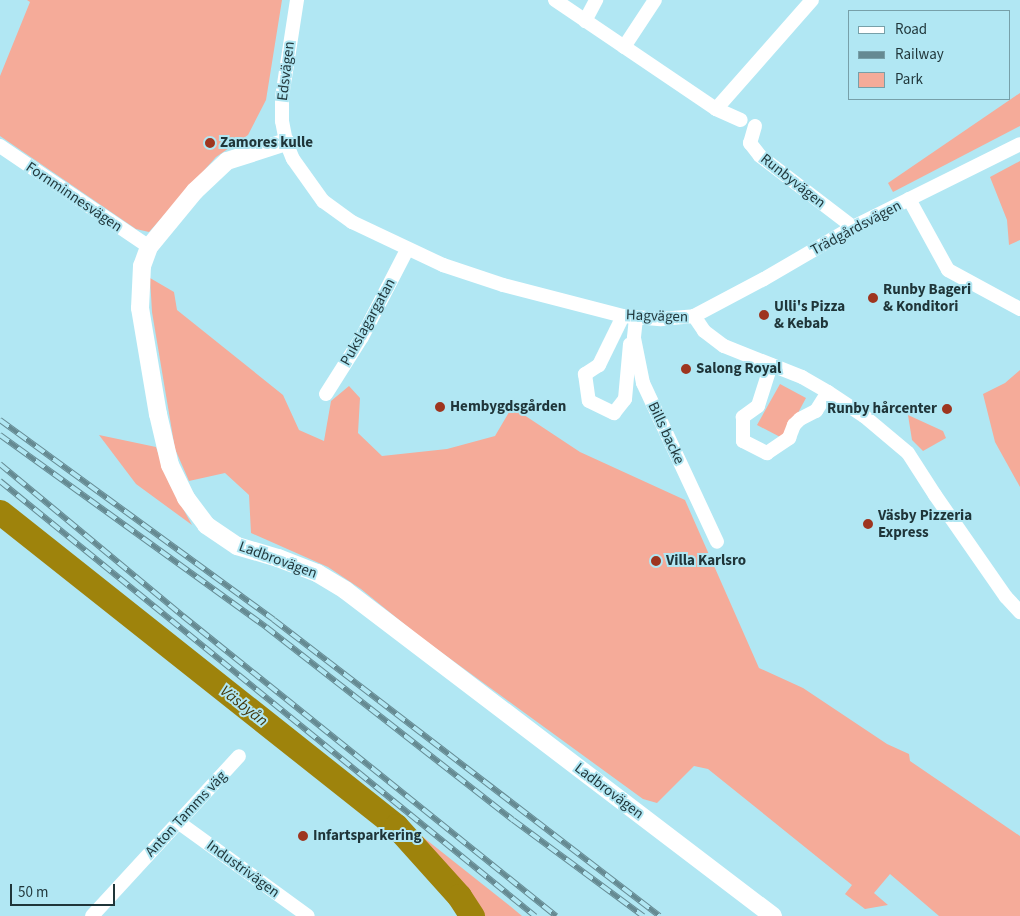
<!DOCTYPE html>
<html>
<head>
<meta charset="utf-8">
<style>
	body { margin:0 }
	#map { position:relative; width:1020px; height:916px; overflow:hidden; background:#b1e7f3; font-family:"Source Sans 3",sans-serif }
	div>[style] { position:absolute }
	.green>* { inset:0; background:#f5ab99 }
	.river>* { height:25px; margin:-12.5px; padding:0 12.5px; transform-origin:12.5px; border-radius:12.5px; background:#9e830c }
	.minor>* { height:14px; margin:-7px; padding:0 7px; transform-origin:7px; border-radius:7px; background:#fff }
	.tertiary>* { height:18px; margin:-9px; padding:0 9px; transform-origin:9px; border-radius:9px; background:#fff }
	.rail>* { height:5.5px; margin-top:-2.75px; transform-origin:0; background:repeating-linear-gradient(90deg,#b1e7f3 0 11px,#658a92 0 22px); box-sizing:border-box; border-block:1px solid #658a92 }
	.dots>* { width:14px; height:14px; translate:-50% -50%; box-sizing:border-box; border:2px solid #b1e7f3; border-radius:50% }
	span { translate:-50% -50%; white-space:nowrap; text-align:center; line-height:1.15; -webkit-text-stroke:4px #b1e7f3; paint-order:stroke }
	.street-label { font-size:15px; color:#1f3539 }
	.poi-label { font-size:15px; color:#1f3539; font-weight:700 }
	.left { translate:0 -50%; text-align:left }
	.right { translate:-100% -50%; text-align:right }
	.water-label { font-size:16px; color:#42370b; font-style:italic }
	.legend { position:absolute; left:848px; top:10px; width:162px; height:90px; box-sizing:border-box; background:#b1e7f3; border:1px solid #77a0a9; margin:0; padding:6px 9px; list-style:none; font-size:15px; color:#1f3539 }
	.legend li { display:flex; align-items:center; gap:10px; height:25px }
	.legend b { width:25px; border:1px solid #77a0a9 }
	.scale { position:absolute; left:10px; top:884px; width:105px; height:22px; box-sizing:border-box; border:2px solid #1f3539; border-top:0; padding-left:6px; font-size:15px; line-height:18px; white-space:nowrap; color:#1f3539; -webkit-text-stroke:4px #b1e7f3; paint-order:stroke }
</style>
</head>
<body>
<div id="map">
	<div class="green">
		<div style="clip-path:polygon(27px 0,282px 0,266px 100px,248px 135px,216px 157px,149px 232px,136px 229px,0 136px,0 76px,30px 2px)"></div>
		<div style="clip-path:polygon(1020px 93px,1020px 126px,893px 192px,888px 183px)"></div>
		<div style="clip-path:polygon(1020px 161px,1020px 240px,1009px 245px,1007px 220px,990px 177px)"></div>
		<div style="clip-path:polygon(150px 278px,174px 292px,177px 310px,283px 395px,299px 430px,324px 441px,331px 401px,349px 386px,360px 398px,358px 433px,382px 456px,447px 449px,495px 436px,512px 407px,580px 452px,685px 500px,759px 668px,803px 688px,887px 744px,909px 754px,910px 761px,1020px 836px,1020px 916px,939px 916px,890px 874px,874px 893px,888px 905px,865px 909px,845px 894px,852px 885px,708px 769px,694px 766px,657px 803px,643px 799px,419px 636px,361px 589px,328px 567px,251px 533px,249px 495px,225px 473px,189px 481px,175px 449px,152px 312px)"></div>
		<div style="clip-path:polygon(1020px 370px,1020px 487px,995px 442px,983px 394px,1005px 383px)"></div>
		<div style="clip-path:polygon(780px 384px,806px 398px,784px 439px,757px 425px)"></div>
		<div style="clip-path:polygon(908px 415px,943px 431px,946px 438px,923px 451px,912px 440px)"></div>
		<div style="clip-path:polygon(99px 435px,156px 447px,169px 483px,192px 525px,136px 484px)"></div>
		<div style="clip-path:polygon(409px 826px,510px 906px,522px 916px,485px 916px,469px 891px)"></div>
	</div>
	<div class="river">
		<div style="left:0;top:512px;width:505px;rotate:38.41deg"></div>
		<div style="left:396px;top:826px;width:94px;rotate:48deg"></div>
		<div style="left:459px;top:896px;width:24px;rotate:57deg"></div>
	</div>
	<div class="minor">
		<div style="left:297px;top:0;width:98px;rotate:98.8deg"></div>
		<div style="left:282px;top:97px;width:24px;rotate:90deg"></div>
		<div style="left:282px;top:121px;width:21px;rotate:79deg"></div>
		<div style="left:286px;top:142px;width:18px;rotate:68deg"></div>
		<div style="left:293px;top:159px;width:52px;rotate:54.5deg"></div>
		<div style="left:323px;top:201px;width:36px;rotate:36deg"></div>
		<div style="left:352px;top:222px;width:101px;rotate:25.3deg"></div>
		<div style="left:443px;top:265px;width:63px;rotate:18.4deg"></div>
		<div style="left:503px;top:285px;width:124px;rotate:14.5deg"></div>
		<div style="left:623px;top:316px;width:38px;rotate:5deg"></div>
		<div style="left:661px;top:319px;width:33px;rotate:-5deg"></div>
		<div style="left:694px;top:316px;width:79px;rotate:-27.9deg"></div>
		<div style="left:764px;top:279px;width:103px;rotate:-30.3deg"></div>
		<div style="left:853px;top:227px;width:186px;rotate:-26.4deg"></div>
		<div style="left:555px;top:0;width:194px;rotate:34.1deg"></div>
		<div style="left:716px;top:109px;width:27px;rotate:24deg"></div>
		<div style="left:585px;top:21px;width:24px;rotate:-62deg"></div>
		<div style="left:624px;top:47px;width:56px;rotate:-56.6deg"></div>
		<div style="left:716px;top:109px;width:145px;rotate:-48.6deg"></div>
		<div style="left:755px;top:126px;width:18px;rotate:106deg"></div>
		<div style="left:750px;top:143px;width:16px;rotate:52deg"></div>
		<div style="left:760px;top:156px;width:117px;rotate:37.4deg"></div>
		<div style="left:0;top:146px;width:180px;rotate:34.1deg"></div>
		<div style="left:909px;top:199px;width:81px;rotate:61.2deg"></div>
		<div style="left:948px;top:270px;width:82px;rotate:28.4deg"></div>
		<div style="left:623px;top:316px;width:55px;rotate:116.1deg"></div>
		<div style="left:599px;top:365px;width:17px;rotate:147deg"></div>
		<div style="left:585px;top:374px;width:27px;rotate:82deg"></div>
		<div style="left:589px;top:401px;width:28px;rotate:26deg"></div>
		<div style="left:614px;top:413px;width:18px;rotate:-52deg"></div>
		<div style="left:625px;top:399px;width:55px;rotate:-84.8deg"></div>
		<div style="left:694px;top:316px;width:18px;rotate:56deg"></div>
		<div style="left:704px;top:331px;width:25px;rotate:37deg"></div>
		<div style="left:724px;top:346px;width:84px;rotate:21.7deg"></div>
		<div style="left:802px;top:377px;width:30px;rotate:30deg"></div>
		<div style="left:828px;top:392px;width:43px;rotate:33.7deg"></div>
		<div style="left:864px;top:416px;width:57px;rotate:40.1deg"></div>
		<div style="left:908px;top:453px;width:50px;rotate:57.3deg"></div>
		<div style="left:935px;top:495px;width:124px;rotate:55.2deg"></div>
		<div style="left:1006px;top:597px;width:21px;rotate:47deg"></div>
		<div style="left:636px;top:318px;width:20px;rotate:96deg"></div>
		<div style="left:634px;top:338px;width:46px;rotate:78.7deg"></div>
		<div style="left:643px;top:383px;width:175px;rotate:65deg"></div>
		<div style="left:771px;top:365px;width:43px;rotate:107.6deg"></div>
		<div style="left:758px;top:406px;width:19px;rotate:144deg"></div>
		<div style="left:743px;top:417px;width:24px;rotate:90deg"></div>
		<div style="left:743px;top:441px;width:27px;rotate:27deg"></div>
		<div style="left:767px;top:453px;width:27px;rotate:-34deg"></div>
		<div style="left:789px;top:438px;width:14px;rotate:-69deg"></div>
		<div style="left:794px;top:425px;width:8px;rotate:-45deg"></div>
		<div style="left:800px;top:419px;width:18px;rotate:-27deg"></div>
		<div style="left:816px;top:411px;width:22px;rotate:-58deg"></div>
		<div style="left:326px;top:394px;width:67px;rotate:-57.7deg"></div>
		<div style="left:362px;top:337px;width:98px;rotate:-62.7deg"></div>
		<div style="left:178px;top:822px;width:160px;rotate:35.9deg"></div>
		<div style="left:92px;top:916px;width:217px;rotate:-47.4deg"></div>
	</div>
	<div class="tertiary">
		<div style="left:286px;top:142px;width:62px;rotate:162.1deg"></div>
		<div style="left:227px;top:161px;width:44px;rotate:136.8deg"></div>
		<div style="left:195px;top:191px;width:72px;rotate:129.4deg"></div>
		<div style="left:149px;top:247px;width:20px;rotate:110deg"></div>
		<div style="left:142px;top:266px;width:42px;rotate:92.7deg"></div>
		<div style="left:140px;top:308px;width:108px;rotate:80.4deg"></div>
		<div style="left:158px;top:414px;width:52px;rotate:76.8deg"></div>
		<div style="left:170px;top:465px;width:37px;rotate:64deg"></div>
		<div style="left:186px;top:498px;width:34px;rotate:53deg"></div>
		<div style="left:206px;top:525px;width:37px;rotate:34deg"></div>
		<div style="left:237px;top:546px;width:43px;rotate:16.3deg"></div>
		<div style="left:278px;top:558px;width:42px;rotate:21deg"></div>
		<div style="left:317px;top:573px;width:33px;rotate:31deg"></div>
		<div style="left:345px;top:590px;width:538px;rotate:37.3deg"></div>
	</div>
	<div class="rail">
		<div style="left:0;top:420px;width:339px;rotate:36.1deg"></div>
		<div style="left:274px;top:620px;width:486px;rotate:37.5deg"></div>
		<div style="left:0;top:435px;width:328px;rotate:35.8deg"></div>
		<div style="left:266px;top:627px;width:313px;rotate:38deg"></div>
		<div style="left:513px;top:820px;width:162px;rotate:36.4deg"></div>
		<div style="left:0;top:464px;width:238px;rotate:39.7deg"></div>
		<div style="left:183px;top:616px;width:479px;rotate:38.8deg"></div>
		<div style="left:0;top:481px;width:690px;rotate:39.11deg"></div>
	</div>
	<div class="dots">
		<div style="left:210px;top:143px;background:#9e351f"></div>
		<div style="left:873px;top:298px;background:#9e351f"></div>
		<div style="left:764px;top:315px;background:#9e351f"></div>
		<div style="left:686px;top:369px;background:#9e351f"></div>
		<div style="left:440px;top:407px;background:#9e351f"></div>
		<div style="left:947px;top:409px;background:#9e351f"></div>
		<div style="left:868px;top:524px;background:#9e351f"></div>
		<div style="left:656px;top:561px;background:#9e351f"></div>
		<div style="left:303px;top:836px;background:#9e351f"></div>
	</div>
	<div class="street-label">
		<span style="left:286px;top:71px;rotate:-83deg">Edsvägen</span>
		<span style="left:793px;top:181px;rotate:38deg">Runbyvägen</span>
		<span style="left:74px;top:197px;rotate:34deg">Fornminnesvägen</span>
		<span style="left:856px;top:228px;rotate:-28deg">Trädgårdsvägen</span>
		<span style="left:657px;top:316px;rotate:2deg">Hagvägen</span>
		<span style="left:368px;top:322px;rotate:-61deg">Pukslagargatan</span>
		<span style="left:666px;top:433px;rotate:65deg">Bills backe</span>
		<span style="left:278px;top:560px;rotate:20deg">Ladbrovägen</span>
		<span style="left:609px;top:791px;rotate:37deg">Ladbrovägen</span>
		<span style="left:186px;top:814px;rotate:-47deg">Anton Tamms väg</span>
		<span style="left:243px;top:869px;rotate:36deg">Industrivägen</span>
	</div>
	<div class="poi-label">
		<span class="left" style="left:220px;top:143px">Zamores kulle</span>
		<span class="left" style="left:883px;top:298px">Runby Bageri<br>&amp; Konditori</span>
		<span class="left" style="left:774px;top:315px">Ulli's Pizza<br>&amp; Kebab</span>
		<span class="left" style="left:696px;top:369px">Salong Royal</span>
		<span class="left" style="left:450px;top:407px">Hembygdsgården</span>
		<span class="right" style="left:937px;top:409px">Runby hårcenter</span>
		<span class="left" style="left:878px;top:524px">Väsby Pizzeria<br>Express</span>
		<span class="left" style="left:666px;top:561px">Villa Karlsro</span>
		<span class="left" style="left:313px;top:836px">Infartsparkering</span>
	</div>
	<div class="water-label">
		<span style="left:244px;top:706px;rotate:38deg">Väsbyån</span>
	</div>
	<ul class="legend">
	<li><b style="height:6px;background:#fff"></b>Road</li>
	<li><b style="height:6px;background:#658a92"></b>Railway</li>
	<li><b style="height:14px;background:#f5ab99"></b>Park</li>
	</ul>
	<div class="scale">50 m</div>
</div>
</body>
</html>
